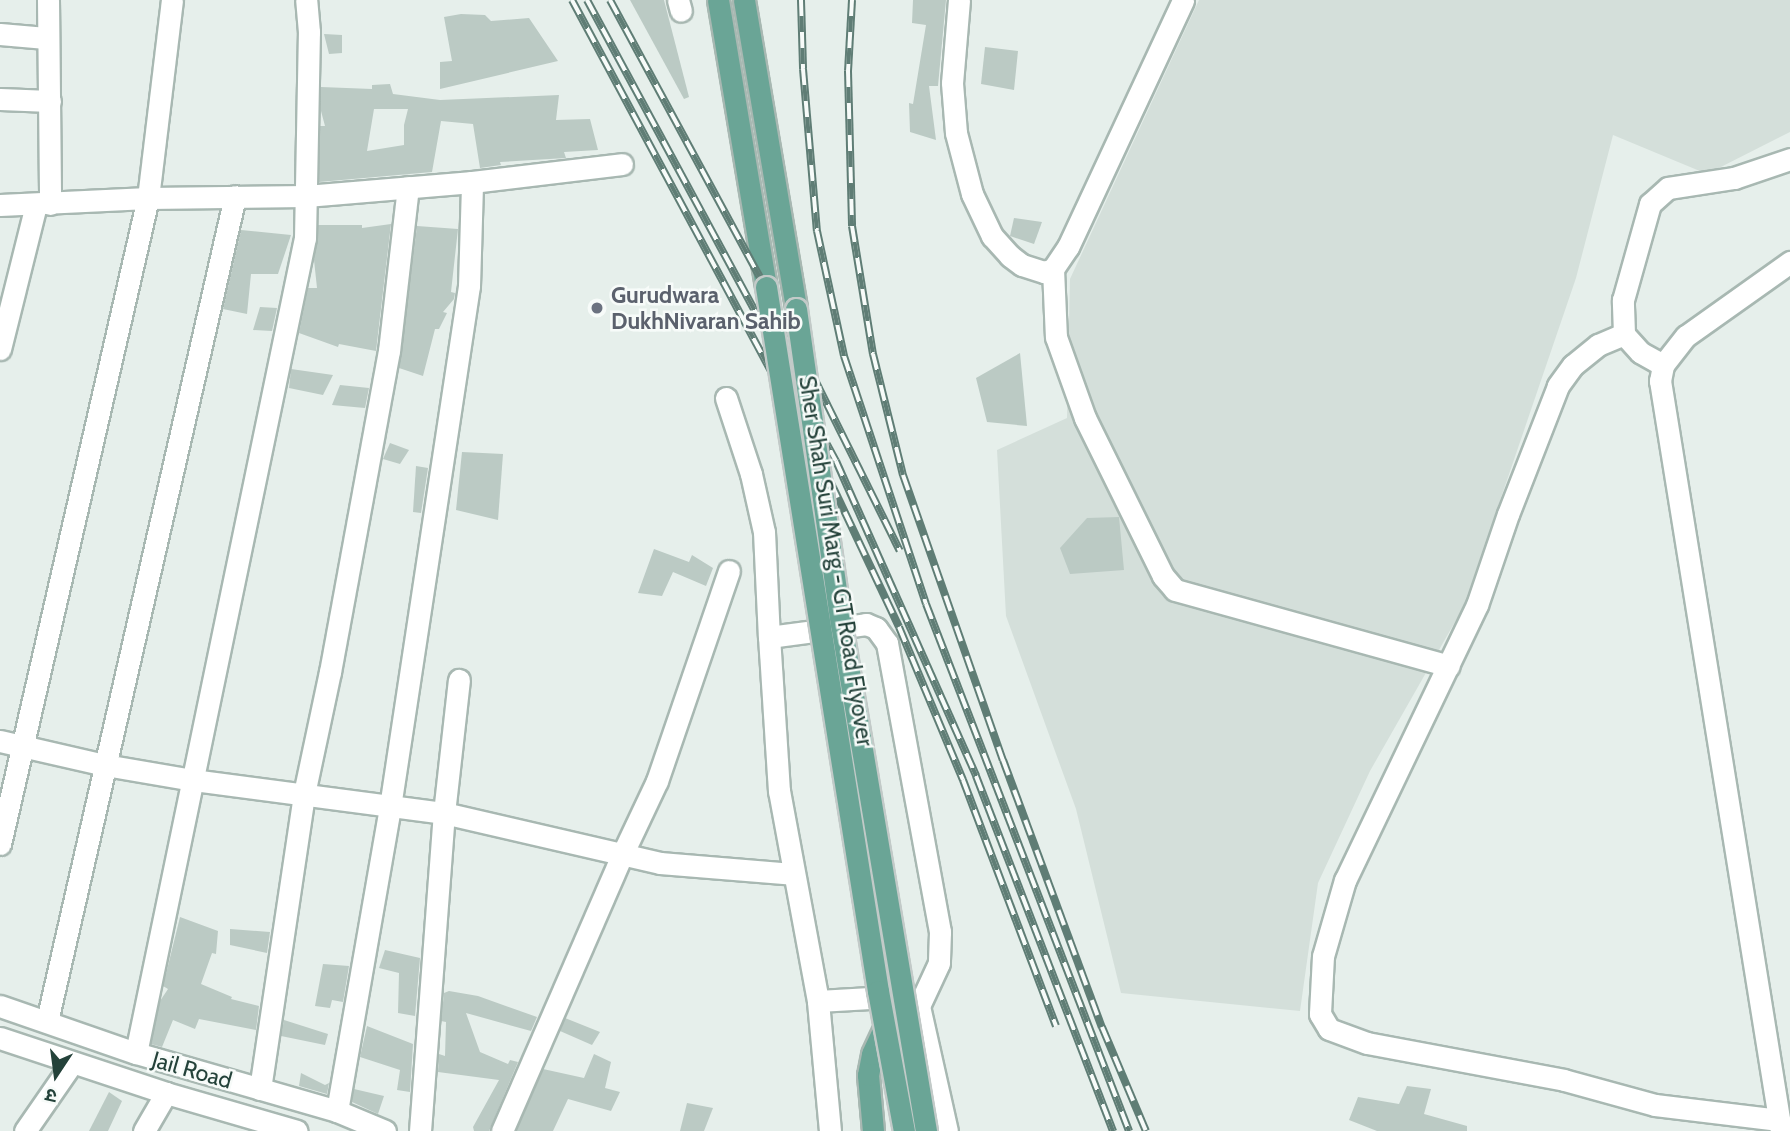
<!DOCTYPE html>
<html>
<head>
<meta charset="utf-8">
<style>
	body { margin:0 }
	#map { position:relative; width:1790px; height:1131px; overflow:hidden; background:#e6efeb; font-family:Cabin,"Noto Sans Devanagari",sans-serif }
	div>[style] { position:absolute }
	.built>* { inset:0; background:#d4dfda }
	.building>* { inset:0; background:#bbcac4 }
	.roads { filter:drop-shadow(2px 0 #a8b8b2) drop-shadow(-2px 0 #a8b8b2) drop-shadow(0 2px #a8b8b2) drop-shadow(0 -2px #a8b8b2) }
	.minor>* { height:21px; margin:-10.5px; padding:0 10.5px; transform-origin:10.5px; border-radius:10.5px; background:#fff }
	.major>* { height:21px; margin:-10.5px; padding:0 10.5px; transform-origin:10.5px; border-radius:10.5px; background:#6aa596 }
	.rail>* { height:8px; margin-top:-4px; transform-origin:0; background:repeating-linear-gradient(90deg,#f7fbf9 0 16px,#5f7d75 0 32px); box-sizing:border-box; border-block:2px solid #5f7d75 }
	.bridges { filter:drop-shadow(2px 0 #c2cac8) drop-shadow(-2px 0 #c2cac8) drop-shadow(0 2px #c2cac8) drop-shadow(0 -2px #c2cac8) }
	.major-bridge>* { height:21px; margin:-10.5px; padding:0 10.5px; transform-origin:10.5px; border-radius:10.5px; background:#6aa596 }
	.dots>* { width:19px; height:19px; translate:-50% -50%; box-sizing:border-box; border:4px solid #f7fbf9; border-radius:50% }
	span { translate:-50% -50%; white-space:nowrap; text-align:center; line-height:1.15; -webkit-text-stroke:5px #f7fbf9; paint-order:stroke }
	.worship-label { font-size:23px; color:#5b616d; font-weight:700 }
	.left { translate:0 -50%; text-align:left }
	.street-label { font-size:23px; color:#24423a }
	.north { position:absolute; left:21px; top:1040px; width:70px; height:70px; -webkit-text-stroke:5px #f7fbf9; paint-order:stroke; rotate:193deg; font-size:19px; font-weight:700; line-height:28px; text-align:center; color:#24423a }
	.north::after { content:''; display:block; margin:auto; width:24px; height:32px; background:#24423a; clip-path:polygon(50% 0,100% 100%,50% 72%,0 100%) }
</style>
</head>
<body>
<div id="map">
	<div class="built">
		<div style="clip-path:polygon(1199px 0,1790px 0,1790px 132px,1707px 174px,1613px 135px,1576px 278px,1464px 606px,1370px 771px,1318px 883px,1300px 1011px,1121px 993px,1076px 809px,1006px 616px,997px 450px,1067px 418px,1070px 279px)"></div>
	</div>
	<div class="building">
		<div style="clip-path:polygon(630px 0,664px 0,689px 97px,684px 99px)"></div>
		<div style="clip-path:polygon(913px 0,946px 0,938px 86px,929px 86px,936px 140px,910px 132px,909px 103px,913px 104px,926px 25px,912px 23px)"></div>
		<div style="clip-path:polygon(461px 14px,485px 15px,491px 21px,529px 18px,558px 61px,440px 89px,440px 62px,452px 61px,444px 17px)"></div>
		<div style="clip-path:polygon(324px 34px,342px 35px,342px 53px,329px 54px)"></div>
		<div style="clip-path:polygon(985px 47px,1018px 51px,1014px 90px,981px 84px)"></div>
		<div style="clip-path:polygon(evenodd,390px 84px,393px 94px,440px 100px,559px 95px,556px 120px,590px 119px,598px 150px,564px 152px,566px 158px,500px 162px,501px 165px,480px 168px,473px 124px,441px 121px,432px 172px,319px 182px,320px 126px,325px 126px,321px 111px,321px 87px,372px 89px,372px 85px,390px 84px,374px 109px,408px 109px,404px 125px,404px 145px,367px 151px,374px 109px)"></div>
		<div style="clip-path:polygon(1014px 218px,1042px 222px,1034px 244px,1010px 236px)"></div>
		<div style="clip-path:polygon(391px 224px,376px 351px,339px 344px,338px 347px,299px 333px,308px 288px,317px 288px,314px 260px,318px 225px,362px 225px,362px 228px)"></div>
		<div style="clip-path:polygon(417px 226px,458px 229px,451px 292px,455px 293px,454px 299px,443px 312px,447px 313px,439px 329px,435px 329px,423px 376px,399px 368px)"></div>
		<div style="clip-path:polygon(241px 230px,291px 235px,278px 274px,251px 274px,247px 314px,223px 309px)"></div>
		<div style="clip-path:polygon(260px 307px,277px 308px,272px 331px,253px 330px)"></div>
		<div style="clip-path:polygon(1020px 353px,1027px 426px,987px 422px,976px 378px)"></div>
		<div style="clip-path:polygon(291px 369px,333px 375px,323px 395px,289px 388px)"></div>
		<div style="clip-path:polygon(340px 385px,369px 388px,365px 408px,332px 405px)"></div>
		<div style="clip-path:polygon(390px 443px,409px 450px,400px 464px,383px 459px)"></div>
		<div style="clip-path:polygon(462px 452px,503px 454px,498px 520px,456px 510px)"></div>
		<div style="clip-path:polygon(416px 466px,428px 468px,421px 513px,413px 512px)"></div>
		<div style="clip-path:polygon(1119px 517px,1124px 570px,1070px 574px,1060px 548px,1087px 518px)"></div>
		<div style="clip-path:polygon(654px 549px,689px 562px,692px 555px,713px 568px,706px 586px,673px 572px,662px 596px,638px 593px)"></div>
		<div style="clip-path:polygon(180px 917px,218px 931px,216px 954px,212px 953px,201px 984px,232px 997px,231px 999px,259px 1006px,256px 1030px,199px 1019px,195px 1029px,173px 1020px,162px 1047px,151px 1044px,160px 1001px,168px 989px,163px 986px)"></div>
		<div style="clip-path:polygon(230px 929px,270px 932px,267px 953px,230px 945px)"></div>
		<div style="clip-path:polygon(385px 950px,420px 958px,415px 1016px,398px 1013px,399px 973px,379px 968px)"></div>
		<div style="clip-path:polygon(323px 964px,349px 966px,343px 1002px,332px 1000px,330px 1008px,315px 1006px)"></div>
		<div style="clip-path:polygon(449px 991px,478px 996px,537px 1017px,531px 1031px,466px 1013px,480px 1052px,508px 1064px,510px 1060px,518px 1062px,489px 1131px,474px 1131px,473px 1127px,499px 1080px,438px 1072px,439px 1054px,445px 1056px,446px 1022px,441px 1021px,444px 993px)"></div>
		<div style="clip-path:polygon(565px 1018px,600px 1032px,592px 1045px,560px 1031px)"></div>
		<div style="clip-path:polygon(284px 1020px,328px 1034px,325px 1045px,281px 1036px)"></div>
		<div style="clip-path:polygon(367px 1026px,413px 1044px,410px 1092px,397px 1090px,400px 1070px,360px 1057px)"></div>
		<div style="clip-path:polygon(594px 1054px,611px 1062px,605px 1088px,620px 1092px,611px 1111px,568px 1099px,553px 1131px,516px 1131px,543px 1069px,584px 1078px)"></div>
		<div style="clip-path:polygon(301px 1073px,325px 1085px,329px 1083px,327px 1094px,299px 1086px)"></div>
		<div style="clip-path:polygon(1407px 1086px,1431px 1089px,1424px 1114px,1467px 1126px,1467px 1131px,1377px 1131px,1349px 1120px,1358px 1097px,1399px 1104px)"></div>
		<div style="clip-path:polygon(354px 1089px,384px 1096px,378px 1114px,352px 1102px)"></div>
		<div style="clip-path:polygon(109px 1092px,122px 1101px,108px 1131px,89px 1131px)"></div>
		<div style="clip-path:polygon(687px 1103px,713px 1108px,704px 1131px,680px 1131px)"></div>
	</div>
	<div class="roads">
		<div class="minor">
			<div style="left:48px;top:0;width:204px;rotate:89.4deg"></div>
			<div style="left:678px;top:0;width:11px;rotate:75deg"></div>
			<div style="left:959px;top:0;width:83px;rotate:94.8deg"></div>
			<div style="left:952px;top:83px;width:50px;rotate:85.4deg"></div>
			<div style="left:956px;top:133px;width:63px;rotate:75.3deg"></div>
			<div style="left:972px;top:194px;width:47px;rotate:64.5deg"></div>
			<div style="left:992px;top:236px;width:27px;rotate:48deg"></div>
			<div style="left:1010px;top:256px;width:15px;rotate:37deg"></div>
			<div style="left:1022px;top:265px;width:23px;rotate:18deg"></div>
			<div style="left:1044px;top:272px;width:9px;rotate:-18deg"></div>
			<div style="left:1053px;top:269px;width:27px;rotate:-56deg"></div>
			<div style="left:1068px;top:247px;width:272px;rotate:-65deg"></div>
			<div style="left:0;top:34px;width:46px;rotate:5deg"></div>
			<div style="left:0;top:99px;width:50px;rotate:2.3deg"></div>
			<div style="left:0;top:205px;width:148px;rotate:-2.7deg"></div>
			<div style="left:148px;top:198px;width:158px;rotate:-0.7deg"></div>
			<div style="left:306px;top:196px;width:167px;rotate:-4.8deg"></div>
			<div style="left:472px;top:182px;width:151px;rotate:-6.8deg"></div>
			<div style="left:1053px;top:269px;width:68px;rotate:87.5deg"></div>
			<div style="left:1056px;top:337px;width:86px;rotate:70.3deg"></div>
			<div style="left:1085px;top:418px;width:176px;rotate:63.7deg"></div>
			<div style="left:1163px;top:576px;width:18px;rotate:49deg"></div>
			<div style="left:1175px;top:590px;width:284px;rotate:15.5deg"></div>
			<div style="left:1624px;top:334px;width:28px;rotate:157deg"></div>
			<div style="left:1598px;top:345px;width:32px;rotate:141deg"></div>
			<div style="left:1573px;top:365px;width:26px;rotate:126deg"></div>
			<div style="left:1558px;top:386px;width:137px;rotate:111.3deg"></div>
			<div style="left:1508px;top:514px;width:96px;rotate:108.8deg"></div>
			<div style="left:1477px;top:605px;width:305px;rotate:115.6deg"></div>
			<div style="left:1345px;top:880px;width:79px;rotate:106.1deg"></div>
			<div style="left:1323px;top:956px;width:58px;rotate:93deg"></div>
			<div style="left:1320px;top:1014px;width:17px;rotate:59deg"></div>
			<div style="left:1329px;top:1029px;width:40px;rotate:20.2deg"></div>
			<div style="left:1367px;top:1043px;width:200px;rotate:10.6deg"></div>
			<div style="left:1564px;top:1080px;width:94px;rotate:15.4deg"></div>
			<div style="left:1655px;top:1105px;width:125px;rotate:6.9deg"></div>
			<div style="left:0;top:349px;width:148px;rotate:-76deg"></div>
			<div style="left:1663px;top:365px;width:26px;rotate:-151deg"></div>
			<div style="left:1640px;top:352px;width:24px;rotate:-132deg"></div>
			<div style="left:1624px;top:334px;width:34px;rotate:-92deg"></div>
			<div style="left:1623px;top:300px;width:100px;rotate:-74.3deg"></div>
			<div style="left:1650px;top:204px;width:24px;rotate:-42deg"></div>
			<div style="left:1668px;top:188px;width:67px;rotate:-8.6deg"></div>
			<div style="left:1734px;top:178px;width:59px;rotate:-18.7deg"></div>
			<div style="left:726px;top:398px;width:80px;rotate:71.8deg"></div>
			<div style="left:751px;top:474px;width:59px;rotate:77.4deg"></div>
			<div style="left:764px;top:532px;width:105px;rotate:87.3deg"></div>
			<div style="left:0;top:741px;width:108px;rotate:12.9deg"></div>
			<div style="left:105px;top:765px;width:89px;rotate:9.7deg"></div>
			<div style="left:193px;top:780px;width:253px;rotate:7.5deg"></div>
			<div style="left:444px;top:813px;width:222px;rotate:13deg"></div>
			<div style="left:660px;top:863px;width:133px;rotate:4.7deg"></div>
			<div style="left:0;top:844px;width:663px;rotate:-77.1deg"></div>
			<div style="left:148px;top:198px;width:199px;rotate:-83.1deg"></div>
			<div style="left:818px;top:1001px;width:87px;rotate:-3.3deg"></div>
			<div style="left:905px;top:996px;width:17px;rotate:36deg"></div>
			<div style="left:919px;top:1006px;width:128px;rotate:77.4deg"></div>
			<div style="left:0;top:1006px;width:144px;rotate:19.1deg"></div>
			<div style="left:136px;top:1053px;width:209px;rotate:16.1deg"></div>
			<div style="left:337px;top:1111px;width:52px;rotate:22.6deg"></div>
			<div style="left:47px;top:1021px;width:846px;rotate:-77.16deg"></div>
			<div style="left:0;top:1038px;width:175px;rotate:18.3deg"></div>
			<div style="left:166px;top:1093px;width:136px;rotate:16.2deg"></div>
			<div style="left:136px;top:1053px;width:832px;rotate:-78.29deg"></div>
			<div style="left:305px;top:238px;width:206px;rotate:-88.9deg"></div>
			<div style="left:309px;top:32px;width:32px;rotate:-95deg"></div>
			<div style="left:260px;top:1089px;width:298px;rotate:-81.5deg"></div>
			<div style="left:304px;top:794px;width:125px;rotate:-78deg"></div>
			<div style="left:330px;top:672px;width:326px;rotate:-79.6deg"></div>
			<div style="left:389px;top:351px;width:165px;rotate:-83.4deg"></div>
			<div style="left:337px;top:1111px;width:309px;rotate:-80.1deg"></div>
			<div style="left:390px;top:807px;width:527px;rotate:-81.38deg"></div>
			<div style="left:469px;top:286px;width:104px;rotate:-88.3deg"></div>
			<div style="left:25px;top:1131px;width:83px;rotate:-55.3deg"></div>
			<div style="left:144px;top:1131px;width:44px;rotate:-59.9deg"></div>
			<div style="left:420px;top:1131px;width:319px;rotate:-85.7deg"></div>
			<div style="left:444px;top:813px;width:134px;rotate:-83.6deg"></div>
			<div style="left:502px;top:1131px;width:301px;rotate:-66.5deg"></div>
			<div style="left:622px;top:855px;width:82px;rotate:-64.7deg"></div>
			<div style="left:657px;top:781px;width:222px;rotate:-71.1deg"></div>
			<div style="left:830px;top:1131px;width:131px;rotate:-95.3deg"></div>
			<div style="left:818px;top:1001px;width:214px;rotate:-100.5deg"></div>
			<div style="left:779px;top:791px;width:154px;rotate:-93.7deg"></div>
			<div style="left:769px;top:637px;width:98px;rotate:-7.6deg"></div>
			<div style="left:866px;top:624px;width:11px;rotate:22deg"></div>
			<div style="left:876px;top:628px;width:19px;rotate:54deg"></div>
			<div style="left:887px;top:643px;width:294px;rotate:79.6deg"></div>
			<div style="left:940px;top:932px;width:31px;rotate:92deg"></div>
			<div style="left:939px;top:963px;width:47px;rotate:114.9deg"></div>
			<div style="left:1781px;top:1131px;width:760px;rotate:-99.16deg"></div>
			<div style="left:1660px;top:381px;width:16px;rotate:-79deg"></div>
			<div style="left:1663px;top:365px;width:37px;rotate:-52deg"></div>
			<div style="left:1686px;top:336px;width:128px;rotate:-35.4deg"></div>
		</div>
		<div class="major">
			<div style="left:718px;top:0;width:291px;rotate:80.5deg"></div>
			<div style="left:744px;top:0;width:313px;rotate:80.4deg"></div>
			<div style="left:873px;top:1131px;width:56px;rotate:-95.1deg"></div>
			<div style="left:868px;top:1075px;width:21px;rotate:-79deg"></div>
			<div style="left:872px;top:1054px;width:31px;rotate:-65deg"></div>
		</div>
	</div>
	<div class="rail">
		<div style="left:572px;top:0;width:548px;rotate:61.8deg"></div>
		<div style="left:831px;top:483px;width:159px;rotate:64.7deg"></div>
		<div style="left:899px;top:627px;width:166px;rotate:67.3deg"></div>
		<div style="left:963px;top:780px;width:263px;rotate:69.3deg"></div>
		<div style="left:587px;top:0;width:524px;rotate:61.63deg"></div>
		<div style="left:836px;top:461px;width:345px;rotate:66deg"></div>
		<div style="left:976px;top:776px;width:381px;rotate:68.9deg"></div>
		<div style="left:610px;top:0;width:427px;rotate:61.6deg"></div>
		<div style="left:813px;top:376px;width:195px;rotate:63.6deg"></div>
		<div style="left:801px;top:0;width:69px;rotate:88.3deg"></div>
		<div style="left:803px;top:69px;width:163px;rotate:85.1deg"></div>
		<div style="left:817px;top:231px;width:128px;rotate:77.8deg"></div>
		<div style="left:844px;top:356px;width:261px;rotate:71.7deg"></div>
		<div style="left:926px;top:604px;width:565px;rotate:68.93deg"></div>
		<div style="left:852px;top:0;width:71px;rotate:93.2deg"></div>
		<div style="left:848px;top:71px;width:155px;rotate:88.5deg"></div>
		<div style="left:852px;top:226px;width:130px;rotate:80.7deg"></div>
		<div style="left:873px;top:354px;width:125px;rotate:76.1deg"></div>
		<div style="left:903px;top:475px;width:302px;rotate:70.7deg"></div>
		<div style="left:1003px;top:760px;width:285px;rotate:69.7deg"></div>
		<div style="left:1102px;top:1027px;width:113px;rotate:67.1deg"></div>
	</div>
	<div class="bridges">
		<div class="major-bridge">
			<div style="left:766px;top:287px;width:713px;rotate:80.96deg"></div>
			<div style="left:878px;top:991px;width:142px;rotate:79.5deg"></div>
			<div style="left:796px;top:309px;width:318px;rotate:81.9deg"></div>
			<div style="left:841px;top:624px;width:514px;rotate:80.48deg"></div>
		</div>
	</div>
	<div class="dots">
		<div style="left:597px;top:308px;background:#6b7280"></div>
	</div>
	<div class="worship-label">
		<span class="left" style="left:611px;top:308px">Gurudwara<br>DukhNivaran Sahib</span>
	</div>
	<div class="street-label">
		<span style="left:836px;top:561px;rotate:81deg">Sher Shah Suri Marg - GT Road Flyover</span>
		<span style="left:192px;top:1070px;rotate:16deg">Jail Road</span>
	</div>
	<div class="north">उ</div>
</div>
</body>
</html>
